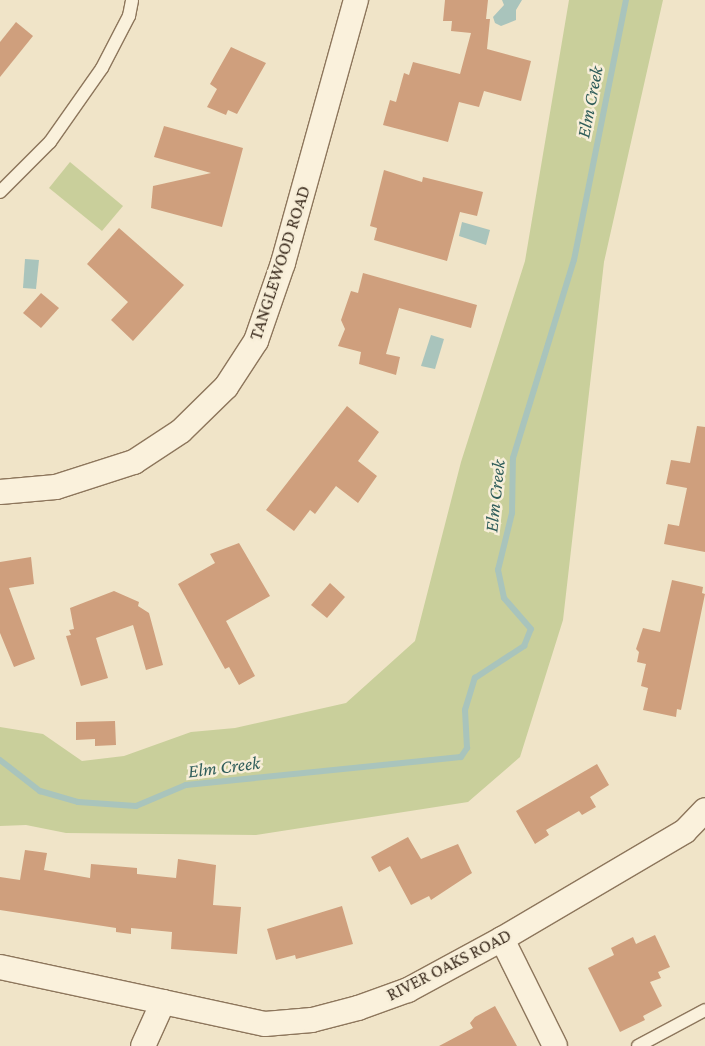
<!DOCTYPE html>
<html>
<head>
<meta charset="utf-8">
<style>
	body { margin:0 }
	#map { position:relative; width:705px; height:1046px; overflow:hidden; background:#f0e4c8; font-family:"Crimson Pro",serif }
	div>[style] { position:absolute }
	.green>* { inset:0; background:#c9cf9b }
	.water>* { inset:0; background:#a9c4bc }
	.stream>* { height:6px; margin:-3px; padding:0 3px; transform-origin:3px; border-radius:3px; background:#a9c4bc }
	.building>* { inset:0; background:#cf9f7d }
	.roads { filter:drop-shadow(1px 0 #8d765c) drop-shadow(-1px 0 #8d765c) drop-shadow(0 1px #8d765c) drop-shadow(0 -1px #8d765c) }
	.service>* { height:12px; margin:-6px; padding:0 6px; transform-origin:6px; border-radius:6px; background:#faf1dc }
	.minor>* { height:24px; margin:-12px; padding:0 12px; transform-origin:12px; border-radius:12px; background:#faf1dc }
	span { translate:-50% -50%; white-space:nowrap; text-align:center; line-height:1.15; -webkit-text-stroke:5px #f7eed8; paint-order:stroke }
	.street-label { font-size:18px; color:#3d2e20 }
	.water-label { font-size:19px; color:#2f5d5a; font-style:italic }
</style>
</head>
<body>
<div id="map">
	<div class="green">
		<div style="clip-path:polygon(569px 0,663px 0,604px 262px,563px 620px,520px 757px,468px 802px,256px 835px,66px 833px,26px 825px,0 826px,0 727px,43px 734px,82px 761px,124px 756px,191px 732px,235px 728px,346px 703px,415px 641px,461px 462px,525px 261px)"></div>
		<div style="clip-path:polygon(70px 162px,123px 206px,102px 231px,49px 188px)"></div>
	</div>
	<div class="water">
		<div style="clip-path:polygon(502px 0,522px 0,516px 10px,516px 20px,501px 26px,495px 23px,493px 17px,504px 5px)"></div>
		<div style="clip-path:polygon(462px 222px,490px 230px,486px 245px,459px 236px)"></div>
		<div style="clip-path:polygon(25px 259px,39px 260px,36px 289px,23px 288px)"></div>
		<div style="clip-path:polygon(431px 335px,444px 339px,435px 369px,421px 366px)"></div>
	</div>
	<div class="stream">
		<div style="left:0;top:760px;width:51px;rotate:37.8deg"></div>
		<div style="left:40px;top:791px;width:40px;rotate:16deg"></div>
		<div style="left:78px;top:802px;width:58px;rotate:3.9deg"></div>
		<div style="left:136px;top:806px;width:54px;rotate:-22.8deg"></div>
		<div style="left:186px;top:785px;width:276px;rotate:-5.8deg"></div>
		<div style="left:461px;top:757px;width:11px;rotate:-56deg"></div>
		<div style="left:467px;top:748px;width:38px;rotate:-93deg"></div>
		<div style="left:465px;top:710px;width:34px;rotate:-73deg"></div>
		<div style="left:475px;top:678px;width:59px;rotate:-33.1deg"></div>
		<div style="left:524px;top:646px;width:18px;rotate:-68deg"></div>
		<div style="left:531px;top:629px;width:41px;rotate:-131.1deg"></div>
		<div style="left:504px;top:598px;width:29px;rotate:-102deg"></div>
		<div style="left:498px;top:570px;width:59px;rotate:-76.2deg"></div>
		<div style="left:512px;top:513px;width:55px;rotate:-89deg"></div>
		<div style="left:513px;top:458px;width:207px;rotate:-72.9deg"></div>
		<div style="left:574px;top:260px;width:265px;rotate:-78.7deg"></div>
	</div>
	<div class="building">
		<div style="clip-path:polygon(445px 0,488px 0,486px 19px,490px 19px,487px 49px,531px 61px,521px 101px,484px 91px,479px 107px,459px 102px,448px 142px,383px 125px,390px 100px,396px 102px,404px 73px,409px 75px,413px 62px,460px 74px,471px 33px,451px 31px,452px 21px,443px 21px)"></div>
		<div style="clip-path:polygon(16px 22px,33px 36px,0 77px,0 42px)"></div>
		<div style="clip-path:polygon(231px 47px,266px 63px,237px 114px,228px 110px,226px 115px,207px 107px,217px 89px,210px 84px)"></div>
		<div style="clip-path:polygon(164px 126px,243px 148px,222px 227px,151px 208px,153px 186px,211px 173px,154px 157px)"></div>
		<div style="clip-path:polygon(384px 170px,422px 182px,423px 177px,483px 192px,477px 216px,460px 212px,447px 261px,374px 240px,377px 228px,370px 226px)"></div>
		<div style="clip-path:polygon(119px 228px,184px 285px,133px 341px,111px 320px,128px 302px,87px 264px)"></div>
		<div style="clip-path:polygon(363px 273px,477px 305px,471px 328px,399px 308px,386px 354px,400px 357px,396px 375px,359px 364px,361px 352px,338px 346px,345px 329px,341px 320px,351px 291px,358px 293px)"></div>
		<div style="clip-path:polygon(41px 293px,59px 308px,41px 328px,23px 313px)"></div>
		<div style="clip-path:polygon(347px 406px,379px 432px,358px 461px,377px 476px,358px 503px,336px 486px,315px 514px,310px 510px,294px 531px,266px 510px)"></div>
		<div style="clip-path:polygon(697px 426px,705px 427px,705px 552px,664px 544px,668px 524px,679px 526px,687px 488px,666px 484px,671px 460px,690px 463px)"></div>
		<div style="clip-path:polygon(239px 543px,270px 596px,226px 621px,255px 676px,239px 685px,229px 667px,225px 669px,178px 584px,215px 563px,210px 554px)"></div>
		<div style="clip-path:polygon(31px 557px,34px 584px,9px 588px,35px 659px,14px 667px,0 633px,0 562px)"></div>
		<div style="clip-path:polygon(672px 580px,703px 587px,702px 593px,705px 594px,681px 710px,677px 709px,676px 717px,643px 710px,648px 688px,641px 686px,646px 664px,637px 662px,639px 652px,636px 649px,643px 628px,660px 632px)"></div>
		<div style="clip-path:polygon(330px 583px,345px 597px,327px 618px,311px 605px)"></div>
		<div style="clip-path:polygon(114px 591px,139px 602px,138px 606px,149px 613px,163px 665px,146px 670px,133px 625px,96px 638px,108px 678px,81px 686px,66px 636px,71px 635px,69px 630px,74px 629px,70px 608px)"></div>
		<div style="clip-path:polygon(115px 721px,116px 745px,95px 746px,95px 739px,76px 740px,76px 722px)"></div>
		<div style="clip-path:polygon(597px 764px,609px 785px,590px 797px,596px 807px,582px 815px,579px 811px,546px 830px,549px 835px,535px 844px,516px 811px)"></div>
		<div style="clip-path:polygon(408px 837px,421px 859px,458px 844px,472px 873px,431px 900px,429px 896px,411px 905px,390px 866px,379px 872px,371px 857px)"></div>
		<div style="clip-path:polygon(25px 850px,47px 853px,44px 870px,90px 878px,91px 864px,137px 868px,137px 874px,176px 878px,178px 859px,216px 865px,213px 905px,241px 907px,237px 954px,171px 949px,172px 932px,131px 928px,131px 934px,116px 932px,116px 928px,0 910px,0 877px,20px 880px)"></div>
		<div style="clip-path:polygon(342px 906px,353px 944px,296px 959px,295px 955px,276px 960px,267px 929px)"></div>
		<div style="clip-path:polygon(655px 935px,670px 967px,658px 972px,661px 978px,650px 982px,662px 1006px,643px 1016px,645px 1020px,620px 1032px,588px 968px,614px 955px,611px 948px,633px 937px,636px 944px)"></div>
		<div style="clip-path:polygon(495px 1006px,517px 1046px,439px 1046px,473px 1028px,470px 1023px,475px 1017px)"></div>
	</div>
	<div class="roads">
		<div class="service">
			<div style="left:0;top:192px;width:71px;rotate:-45deg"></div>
			<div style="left:50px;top:142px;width:90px;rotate:-54.9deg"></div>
			<div style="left:102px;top:68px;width:59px;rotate:-62.6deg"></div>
			<div style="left:129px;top:16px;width:16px;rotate:-79deg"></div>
			<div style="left:638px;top:1046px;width:76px;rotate:-28.2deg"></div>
		</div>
		<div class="minor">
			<div style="left:0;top:492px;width:56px;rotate:-5.1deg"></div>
			<div style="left:56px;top:487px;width:82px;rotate:-17.8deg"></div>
			<div style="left:134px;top:462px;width:56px;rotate:-33.4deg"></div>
			<div style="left:181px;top:431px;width:63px;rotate:-44.4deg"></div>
			<div style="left:226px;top:387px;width:55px;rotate:-56.9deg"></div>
			<div style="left:256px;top:341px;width:83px;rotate:-70.9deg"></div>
			<div style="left:283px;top:263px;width:273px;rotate:-74.5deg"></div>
			<div style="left:502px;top:939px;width:119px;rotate:63.6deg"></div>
			<div style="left:0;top:967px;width:167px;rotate:12.1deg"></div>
			<div style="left:163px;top:1002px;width:48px;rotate:114.4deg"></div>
			<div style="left:163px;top:1002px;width:104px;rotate:12.2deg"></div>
			<div style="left:265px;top:1024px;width:47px;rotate:-4.9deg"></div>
			<div style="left:312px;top:1020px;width:48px;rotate:-14.6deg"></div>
			<div style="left:358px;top:1008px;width:53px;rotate:-19.8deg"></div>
			<div style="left:408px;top:990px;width:107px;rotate:-28.5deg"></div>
			<div style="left:502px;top:939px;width:212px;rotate:-30.5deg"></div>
			<div style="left:685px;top:831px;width:29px;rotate:-46deg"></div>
		</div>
	</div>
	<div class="street-label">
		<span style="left:280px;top:263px;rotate:-72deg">TANGLEWOOD ROAD</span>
		<span style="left:449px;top:965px;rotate:-27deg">RIVER OAKS ROAD</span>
	</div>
	<div class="water-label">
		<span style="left:590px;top:102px;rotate:-79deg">Elm Creek</span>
		<span style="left:495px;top:496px;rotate:-84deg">Elm Creek</span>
		<span style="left:224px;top:767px;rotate:-7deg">Elm Creek</span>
	</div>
</div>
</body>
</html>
